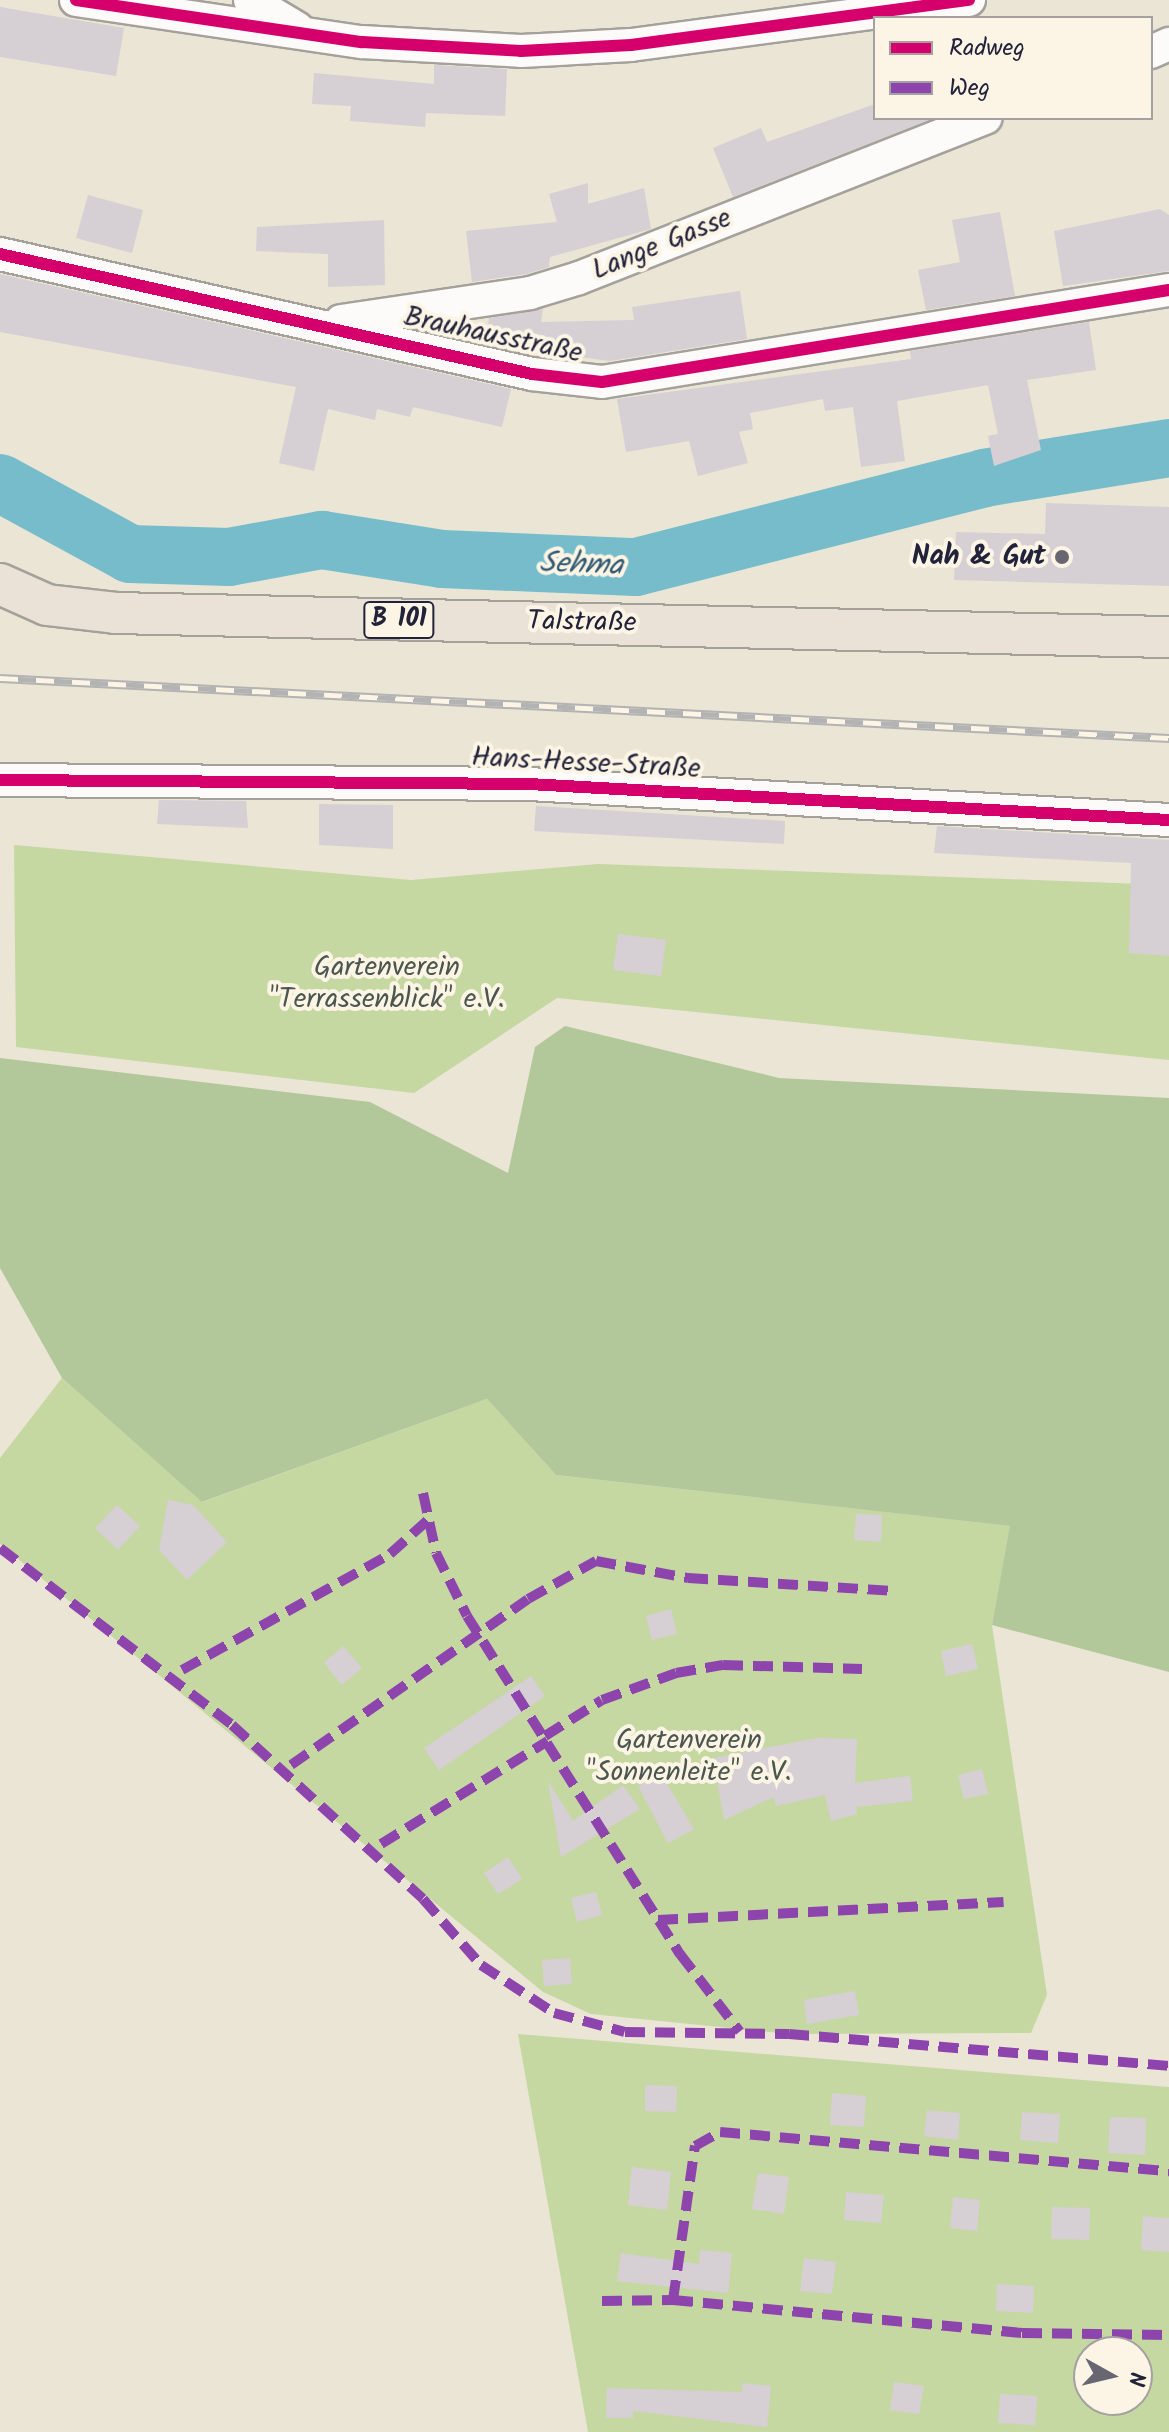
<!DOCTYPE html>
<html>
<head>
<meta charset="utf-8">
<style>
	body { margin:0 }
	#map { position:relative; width:1169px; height:2432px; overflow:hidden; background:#eae5d5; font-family:Kalam,sans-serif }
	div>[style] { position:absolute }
	.green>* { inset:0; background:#c5d8a2 }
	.forest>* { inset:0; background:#b2c89a }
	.river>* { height:58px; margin:-29px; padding:0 29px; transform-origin:29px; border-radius:29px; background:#76bcca }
	.building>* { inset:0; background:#d6cfd4 }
	.roads { filter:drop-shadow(2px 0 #a4a19b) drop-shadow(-2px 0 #a4a19b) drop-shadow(0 2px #a4a19b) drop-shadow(0 -2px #a4a19b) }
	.minor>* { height:32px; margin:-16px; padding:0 16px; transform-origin:16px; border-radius:16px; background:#fcfbf9 }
	.major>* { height:40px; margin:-20px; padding:0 20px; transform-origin:20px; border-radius:20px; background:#ebe2d7 }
	.rail>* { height:9px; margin-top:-4.5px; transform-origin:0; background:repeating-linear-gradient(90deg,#fcf5e5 0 18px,#b4b3b4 0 36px); box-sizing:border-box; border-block:2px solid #b4b3b4 }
	.quiet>* { height:10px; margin-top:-5px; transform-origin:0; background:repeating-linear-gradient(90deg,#8e44ad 0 20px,transparent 0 30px) }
	.cycleway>* { height:12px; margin:-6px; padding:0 6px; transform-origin:6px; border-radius:6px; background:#d6006c }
	.dots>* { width:22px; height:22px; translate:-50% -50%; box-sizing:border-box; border:4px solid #fcf5e5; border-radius:50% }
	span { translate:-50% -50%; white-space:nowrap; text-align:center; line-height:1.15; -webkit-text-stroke:8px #fcf5e5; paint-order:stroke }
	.shield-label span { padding:2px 6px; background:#fcf5e5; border:2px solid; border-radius:6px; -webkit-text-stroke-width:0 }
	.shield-label { font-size:26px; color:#22223b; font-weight:700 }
	.street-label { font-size:28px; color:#22223b }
	.poi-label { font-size:28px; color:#22223b; font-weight:700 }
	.right { translate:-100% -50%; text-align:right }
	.park-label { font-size:28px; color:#4a564e }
	.water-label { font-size:30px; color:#305872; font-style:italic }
	.legend { position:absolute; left:873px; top:16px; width:280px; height:104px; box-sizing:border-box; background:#fcf5e5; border:2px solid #a5a1a1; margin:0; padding:10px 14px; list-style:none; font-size:24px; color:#22223b }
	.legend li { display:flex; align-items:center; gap:16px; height:40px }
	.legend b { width:40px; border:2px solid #a5a1a1 }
	.north { position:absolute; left:1073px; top:2336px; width:80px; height:80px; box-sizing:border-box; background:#fcf5e5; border:2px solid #a5a1a1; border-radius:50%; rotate:98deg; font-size:22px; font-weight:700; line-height:32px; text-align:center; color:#22223b }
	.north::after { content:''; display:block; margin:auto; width:28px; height:36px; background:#686671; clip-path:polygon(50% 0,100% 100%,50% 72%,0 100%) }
</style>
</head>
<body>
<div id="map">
	<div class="green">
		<div style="clip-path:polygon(14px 845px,411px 880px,598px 864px,1169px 885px,1169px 1060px,557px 998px,414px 1093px,16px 1047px)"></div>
		<div style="clip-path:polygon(62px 1378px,203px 1502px,487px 1399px,556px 1475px,1011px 1526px,992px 1625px,1047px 1995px,1031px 2033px,789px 2034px,591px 2014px,543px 1992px,0 1544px,0 1458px)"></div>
		<div style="clip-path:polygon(evenodd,518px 2034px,1169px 2087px,1169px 2432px,588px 2432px,518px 2034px,1089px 2352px,1137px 2352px,1137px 2400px,1089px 2400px,1089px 2352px)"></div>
	</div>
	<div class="forest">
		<div style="clip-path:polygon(565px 1026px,779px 1078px,1169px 1098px,1169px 1672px,992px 1625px,1010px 1526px,556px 1475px,487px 1399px,202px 1502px,62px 1378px,0 1268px,0 1058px,370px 1102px,508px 1173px,535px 1047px)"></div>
	</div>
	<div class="river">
		<div style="left:0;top:483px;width:148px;rotate:28.6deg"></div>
		<div style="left:130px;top:554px;width:99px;rotate:1.7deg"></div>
		<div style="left:229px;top:557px;width:95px;rotate:-10.4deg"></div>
		<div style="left:322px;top:540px;width:121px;rotate:9deg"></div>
		<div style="left:442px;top:559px;width:194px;rotate:2.4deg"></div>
		<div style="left:636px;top:567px;width:359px;rotate:-14.3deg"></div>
		<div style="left:984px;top:478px;width:187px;rotate:-9.2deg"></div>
	</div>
	<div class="building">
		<div style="clip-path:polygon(0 7px,124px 28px,116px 76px,0 57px)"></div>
		<div style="clip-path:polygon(434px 65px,507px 69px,505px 116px,426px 113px,425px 127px,350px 121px,351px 106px,312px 104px,314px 73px,434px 84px)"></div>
		<div style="clip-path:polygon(875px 104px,875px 118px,934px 118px,733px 197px,713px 148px,761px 128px,767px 142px)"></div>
		<div style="clip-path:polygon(588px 183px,588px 204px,644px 188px,651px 229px,550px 257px,549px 267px,526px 274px,472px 282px,466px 231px,557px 222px,549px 194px)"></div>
		<div style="clip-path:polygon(88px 195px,143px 210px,132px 253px,76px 238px)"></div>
		<div style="clip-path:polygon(1160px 209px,1169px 215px,1169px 271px,1063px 286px,1054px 231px)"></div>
		<div style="clip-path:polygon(1000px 212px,1015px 296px,926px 310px,918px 270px,960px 262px,952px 220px)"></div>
		<div style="clip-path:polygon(384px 220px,385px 285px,328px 287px,328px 254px,256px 251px,257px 227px)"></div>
		<div style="clip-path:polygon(0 274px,511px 389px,502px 427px,413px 407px,410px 417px,377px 409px,375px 420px,328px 409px,314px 471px,279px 463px,296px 387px,0 332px)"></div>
		<div style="clip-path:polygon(740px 291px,747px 339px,610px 361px,485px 344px,489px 318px,543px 309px,541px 322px,634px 320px,632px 307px)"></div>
		<div style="clip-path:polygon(1089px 322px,1096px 370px,1027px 380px,1041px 450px,994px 466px,988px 436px,998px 434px,988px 385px,897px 401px,905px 461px,861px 467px,853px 407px,825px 411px,823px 399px,750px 413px,753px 429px,739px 432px,748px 463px,698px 476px,689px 441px,626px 452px,617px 399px,911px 359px,910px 351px)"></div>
		<div style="clip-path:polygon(1046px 503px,1169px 507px,1169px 586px,954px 580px,956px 532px,1045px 534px)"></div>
		<div style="clip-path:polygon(159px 800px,246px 801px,248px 828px,157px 824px)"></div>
		<div style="clip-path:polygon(319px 804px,393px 805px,393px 849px,319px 845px)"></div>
		<div style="clip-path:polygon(536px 806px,785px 821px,784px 844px,534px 831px)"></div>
		<div style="clip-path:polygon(937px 826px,1169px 840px,1169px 956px,1129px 953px,1131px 863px,934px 853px)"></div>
		<div style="clip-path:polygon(618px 934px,666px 940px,661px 976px,613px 970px)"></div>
		<div style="clip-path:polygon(168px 1500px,193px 1505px,227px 1542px,187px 1580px,159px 1550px)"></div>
		<div style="clip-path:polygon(117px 1505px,140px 1526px,118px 1550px,95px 1528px)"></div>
		<div style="clip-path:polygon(856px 1514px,882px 1515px,881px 1542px,854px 1540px)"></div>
		<div style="clip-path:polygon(671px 1609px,677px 1634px,652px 1640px,646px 1616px)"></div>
		<div style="clip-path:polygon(972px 1644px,978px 1669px,946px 1676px,941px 1651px)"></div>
		<div style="clip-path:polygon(343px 1646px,362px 1668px,342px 1685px,324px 1663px)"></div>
		<div style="clip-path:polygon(531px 1676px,545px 1696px,439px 1770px,424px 1748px)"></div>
		<div style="clip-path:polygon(817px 1738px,857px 1739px,855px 1783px,910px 1776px,913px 1801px,856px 1807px,857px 1814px,831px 1821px,825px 1795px,776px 1806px,774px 1797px,724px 1820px,713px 1758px)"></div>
		<div style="clip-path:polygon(982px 1769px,988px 1794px,964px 1799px,958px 1775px)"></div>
		<div style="clip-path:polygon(661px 1774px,694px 1829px,668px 1843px,638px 1786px)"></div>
		<div style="clip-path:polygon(548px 1781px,573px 1821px,623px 1785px,640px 1809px,561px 1857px)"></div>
		<div style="clip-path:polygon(508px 1857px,522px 1879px,498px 1894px,484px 1873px)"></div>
		<div style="clip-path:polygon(596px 1892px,602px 1915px,577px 1922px,571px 1898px)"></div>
		<div style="clip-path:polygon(570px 1958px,572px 1984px,544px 1986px,542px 1960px)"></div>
		<div style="clip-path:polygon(855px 1991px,859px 2015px,807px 2024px,804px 2000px)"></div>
		<div style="clip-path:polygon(645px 2085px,677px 2086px,676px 2112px,645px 2111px)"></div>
		<div style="clip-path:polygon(832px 2093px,866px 2096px,864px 2127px,830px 2125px)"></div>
		<div style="clip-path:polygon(927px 2110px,960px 2113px,958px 2140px,924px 2136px)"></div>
		<div style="clip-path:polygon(1022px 2112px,1060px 2114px,1058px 2143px,1020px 2140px)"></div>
		<div style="clip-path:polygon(1110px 2117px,1146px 2118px,1145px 2155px,1108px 2153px)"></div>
		<div style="clip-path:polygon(632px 2167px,671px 2172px,667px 2210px,628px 2205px)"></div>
		<div style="clip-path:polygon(758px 2173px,789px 2177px,784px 2214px,752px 2209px)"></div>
		<div style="clip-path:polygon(846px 2192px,884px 2195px,881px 2223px,844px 2220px)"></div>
		<div style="clip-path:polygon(953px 2197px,980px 2200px,977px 2231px,950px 2228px)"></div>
		<div style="clip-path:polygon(1052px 2207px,1090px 2208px,1089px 2240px,1051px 2239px)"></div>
		<div style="clip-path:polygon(1143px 2216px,1169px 2218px,1169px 2252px,1141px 2250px)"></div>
		<div style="clip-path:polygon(700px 2250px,732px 2253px,728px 2293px,617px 2281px,621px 2253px,699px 2264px)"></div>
		<div style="clip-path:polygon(804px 2258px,836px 2262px,832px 2294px,800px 2291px)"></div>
		<div style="clip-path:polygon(997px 2284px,1034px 2286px,1033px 2313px,996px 2311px)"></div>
		<div style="clip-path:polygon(894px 2382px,924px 2386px,919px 2414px,890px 2410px)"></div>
		<div style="clip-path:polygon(743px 2383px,771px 2386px,767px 2427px,633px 2411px,633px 2418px,606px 2418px,607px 2388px,742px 2392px)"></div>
		<div style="clip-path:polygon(1000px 2394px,1037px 2396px,1035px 2425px,998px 2423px)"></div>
	</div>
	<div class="roads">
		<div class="minor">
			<div style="left:76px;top:0;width:289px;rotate:8.4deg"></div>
			<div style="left:362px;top:42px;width:159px;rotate:3.2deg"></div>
			<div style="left:521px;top:51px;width:110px;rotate:-3.1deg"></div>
			<div style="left:631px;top:45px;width:341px;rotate:-7.6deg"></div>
			<div style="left:250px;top:0;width:55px;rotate:30.8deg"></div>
			<div style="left:1151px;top:52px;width:20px;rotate:-24deg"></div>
			<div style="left:0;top:254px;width:545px;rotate:12.71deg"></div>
			<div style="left:532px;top:374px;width:70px;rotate:6.5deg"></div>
			<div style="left:602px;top:382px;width:574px;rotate:-9.22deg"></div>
			<div style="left:341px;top:321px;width:191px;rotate:-8.4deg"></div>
			<div style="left:530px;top:293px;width:51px;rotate:-17deg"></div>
			<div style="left:579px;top:278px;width:437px;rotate:-21.5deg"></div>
			<div style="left:0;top:780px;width:529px;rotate:0.43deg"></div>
			<div style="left:529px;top:784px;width:641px;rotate:3.22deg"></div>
		</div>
		<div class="major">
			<div style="left:0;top:584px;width:51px;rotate:24.1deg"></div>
			<div style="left:47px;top:605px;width:69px;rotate:6.6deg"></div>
			<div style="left:116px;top:613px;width:1053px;rotate:1.31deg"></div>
		</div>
	</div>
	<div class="rail">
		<div style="left:0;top:678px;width:1171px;rotate:2.94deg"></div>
	</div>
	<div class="quiet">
		<div style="left:423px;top:1493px;width:61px;rotate:77.8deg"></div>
		<div style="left:436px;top:1553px;width:70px;rotate:63.8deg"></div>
		<div style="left:467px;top:1616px;width:400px;rotate:57.8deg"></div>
		<div style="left:680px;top:1954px;width:98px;rotate:52.4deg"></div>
		<div style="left:0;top:1548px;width:292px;rotate:37.3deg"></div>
		<div style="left:232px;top:1725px;width:258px;rotate:42.3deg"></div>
		<div style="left:423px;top:1899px;width:88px;rotate:48.7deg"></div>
		<div style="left:481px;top:1965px;width:87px;rotate:33.3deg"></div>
		<div style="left:554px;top:2013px;width:73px;rotate:15deg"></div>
		<div style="left:625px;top:2032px;width:164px;rotate:0.7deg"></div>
		<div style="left:789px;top:2034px;width:381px;rotate:4.8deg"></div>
		<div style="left:182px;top:1670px;width:238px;rotate:-29.1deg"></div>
		<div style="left:390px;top:1554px;width:52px;rotate:-41.9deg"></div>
		<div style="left:545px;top:1736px;width:67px;rotate:-32.3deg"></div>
		<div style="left:602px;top:1700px;width:79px;rotate:-20deg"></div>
		<div style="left:676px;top:1673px;width:48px;rotate:-9.7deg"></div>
		<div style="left:723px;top:1665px;width:139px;rotate:1.6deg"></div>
		<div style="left:291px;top:1765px;width:289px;rotate:-35deg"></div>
		<div style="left:528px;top:1599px;width:78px;rotate:-29.2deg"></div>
		<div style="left:596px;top:1561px;width:94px;rotate:10.5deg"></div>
		<div style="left:688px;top:1578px;width:209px;rotate:3.6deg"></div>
		<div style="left:381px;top:1844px;width:196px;rotate:-31.7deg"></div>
		<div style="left:658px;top:1920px;width:346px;rotate:-3deg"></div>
		<div style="left:673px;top:2300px;width:156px;rotate:-81.9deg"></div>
		<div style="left:695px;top:2146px;width:29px;rotate:-29deg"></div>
		<div style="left:720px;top:2132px;width:451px;rotate:5deg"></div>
		<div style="left:602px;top:2301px;width:71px;rotate:-0.8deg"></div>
		<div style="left:673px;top:2300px;width:351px;rotate:5.4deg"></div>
		<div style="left:1022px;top:2333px;width:147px;rotate:0.8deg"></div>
	</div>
	<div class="cycleway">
		<div style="left:76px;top:0;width:289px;rotate:8.4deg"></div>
		<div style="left:362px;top:42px;width:159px;rotate:3.2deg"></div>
		<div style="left:521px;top:51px;width:110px;rotate:-3.1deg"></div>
		<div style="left:631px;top:45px;width:341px;rotate:-7.6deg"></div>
		<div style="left:0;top:254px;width:545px;rotate:12.71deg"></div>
		<div style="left:532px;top:374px;width:70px;rotate:6.5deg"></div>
		<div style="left:602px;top:382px;width:574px;rotate:-9.22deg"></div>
		<div style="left:0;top:780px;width:529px;rotate:0.43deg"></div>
		<div style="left:529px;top:784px;width:641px;rotate:3.22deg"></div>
	</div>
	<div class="dots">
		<div style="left:1062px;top:557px;background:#686671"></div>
	</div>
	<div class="shield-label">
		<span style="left:399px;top:620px">B 101</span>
	</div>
	<div class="street-label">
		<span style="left:662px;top:245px;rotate:-22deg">Lange Gasse</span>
		<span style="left:493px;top:336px;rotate:12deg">Brauhausstraße</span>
		<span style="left:582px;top:623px;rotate:1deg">Talstraße</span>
		<span style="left:586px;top:764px;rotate:3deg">Hans-Hesse-Straße</span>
	</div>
	<div class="poi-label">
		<span class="right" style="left:1046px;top:557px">Nah &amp; Gut</span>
	</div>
	<div class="park-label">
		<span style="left:387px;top:984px">Gartenverein<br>"Terrassenblick" e.V.</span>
		<span style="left:689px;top:1757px">Gartenverein<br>"Sonnenleite" e.V.</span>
	</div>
	<div class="water-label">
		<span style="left:581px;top:565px;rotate:2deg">Sehma</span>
	</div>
	<ul class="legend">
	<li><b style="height:10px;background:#d6006c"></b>Radweg</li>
	<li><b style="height:10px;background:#8e44ad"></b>Weg</li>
	</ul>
	<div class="north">N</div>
</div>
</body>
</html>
